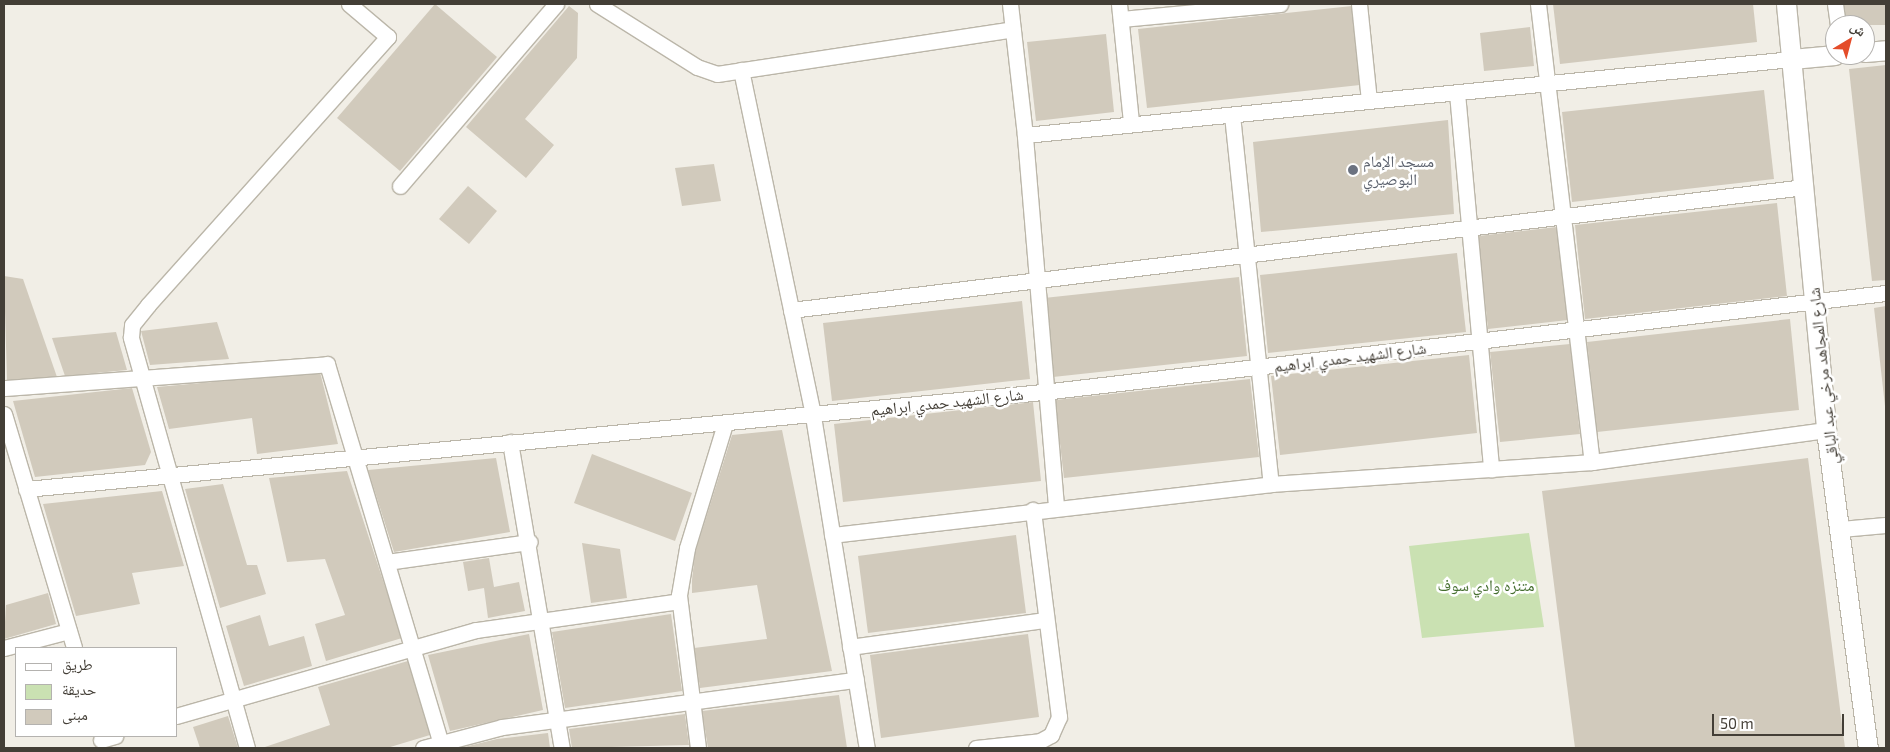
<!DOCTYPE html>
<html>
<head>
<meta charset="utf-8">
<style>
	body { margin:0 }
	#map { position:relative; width:1890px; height:752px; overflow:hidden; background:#f1eee6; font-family:"Exo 2","Noto Naskh Arabic",sans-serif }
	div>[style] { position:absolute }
	.green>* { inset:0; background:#cae1b2 }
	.building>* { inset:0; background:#d1cabc }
	.roads { filter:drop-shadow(1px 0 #bbb6a9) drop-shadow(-1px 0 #bbb6a9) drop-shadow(0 1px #bbb6a9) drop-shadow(0 -1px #bbb6a9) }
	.minor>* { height:15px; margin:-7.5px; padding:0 7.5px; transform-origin:7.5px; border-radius:7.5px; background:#fff }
	.tertiary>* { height:19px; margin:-9.5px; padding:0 9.5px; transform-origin:9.5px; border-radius:9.5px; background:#fff }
	.dots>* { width:14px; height:14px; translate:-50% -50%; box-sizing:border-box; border:2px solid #fff; border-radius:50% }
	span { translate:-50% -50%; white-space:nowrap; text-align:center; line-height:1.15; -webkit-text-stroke:5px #fff; paint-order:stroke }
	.worship-label { font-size:16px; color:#5b616d }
	.left { translate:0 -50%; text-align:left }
	.street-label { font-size:16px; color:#433e36 }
	.park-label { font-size:16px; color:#456e2f }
	.frame { position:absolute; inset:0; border:5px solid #433e36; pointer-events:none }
	.legend { position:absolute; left:15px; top:647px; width:162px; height:90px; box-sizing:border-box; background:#fff; border:1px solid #b4b2af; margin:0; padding:6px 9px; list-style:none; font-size:15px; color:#433e36 }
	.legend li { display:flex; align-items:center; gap:10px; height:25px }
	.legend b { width:25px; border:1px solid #b4b2af }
	.north { position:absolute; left:1825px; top:15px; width:50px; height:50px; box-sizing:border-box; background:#fff; border:1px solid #b4b2af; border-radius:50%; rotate:37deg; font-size:14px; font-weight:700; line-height:20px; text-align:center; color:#433e36 }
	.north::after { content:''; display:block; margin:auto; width:18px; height:22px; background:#e44d2a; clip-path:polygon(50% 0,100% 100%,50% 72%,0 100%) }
	.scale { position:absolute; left:1712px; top:714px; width:132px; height:22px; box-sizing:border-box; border:2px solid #433e36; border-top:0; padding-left:6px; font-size:15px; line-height:18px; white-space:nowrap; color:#433e36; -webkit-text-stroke:4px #fff; paint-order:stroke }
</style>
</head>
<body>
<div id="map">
	<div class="green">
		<div style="clip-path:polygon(1529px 533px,1544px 627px,1422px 638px,1409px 546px)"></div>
	</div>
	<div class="building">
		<div style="clip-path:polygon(435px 4px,497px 57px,400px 171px,337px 118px)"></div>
		<div style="clip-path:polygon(1553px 4px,1753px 4px,1757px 42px,1560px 64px)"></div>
		<div style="clip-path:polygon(1842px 4px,1886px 4px,1886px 25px,1844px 25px)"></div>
		<div style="clip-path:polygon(569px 6px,578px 13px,577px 58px,525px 119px,554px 145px,526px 178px,466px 127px)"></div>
		<div style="clip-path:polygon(1352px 6px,1360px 85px,1147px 108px,1138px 29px)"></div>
		<div style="clip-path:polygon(1530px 27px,1534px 66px,1484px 71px,1480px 33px)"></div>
		<div style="clip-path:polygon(1106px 34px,1114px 112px,1036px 121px,1027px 42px)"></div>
		<div style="clip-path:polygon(1886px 65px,1886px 280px,1872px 281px,1849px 69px)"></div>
		<div style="clip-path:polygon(1764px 90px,1774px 179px,1572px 202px,1562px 112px)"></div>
		<div style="clip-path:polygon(1448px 120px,1454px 214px,1261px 232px,1253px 142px)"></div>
		<div style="clip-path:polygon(714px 164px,721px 201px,682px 206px,675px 168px)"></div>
		<div style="clip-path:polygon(468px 186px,497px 211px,469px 244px,439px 219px)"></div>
		<div style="clip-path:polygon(1777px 203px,1787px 296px,1585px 319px,1575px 225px)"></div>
		<div style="clip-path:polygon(1557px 227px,1568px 320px,1488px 329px,1478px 236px)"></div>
		<div style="clip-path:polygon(1457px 253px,1466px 332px,1268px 353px,1260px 275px)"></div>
		<div style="clip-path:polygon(4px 276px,23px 279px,57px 377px,7px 381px)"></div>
		<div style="clip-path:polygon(1239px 277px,1247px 356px,1053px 377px,1044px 298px)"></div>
		<div style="clip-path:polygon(1022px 301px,1030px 379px,832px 401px,823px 323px)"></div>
		<div style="clip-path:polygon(1886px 306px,1886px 406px,1885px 406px,1874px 308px)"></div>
		<div style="clip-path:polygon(1790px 319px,1799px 410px,1597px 432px,1587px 342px)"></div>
		<div style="clip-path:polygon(217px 322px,229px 359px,150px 365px,141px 331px)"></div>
		<div style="clip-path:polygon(116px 332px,127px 370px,65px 376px,52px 338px)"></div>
		<div style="clip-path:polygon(1570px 344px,1580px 434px,1500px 442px,1490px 352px)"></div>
		<div style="clip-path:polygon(1469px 355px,1477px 433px,1280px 455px,1271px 376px)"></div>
		<div style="clip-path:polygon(320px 372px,338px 444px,257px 454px,252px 418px,169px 429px,157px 387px)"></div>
		<div style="clip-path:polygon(1250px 379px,1259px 457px,1064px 478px,1055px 400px)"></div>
		<div style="clip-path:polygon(132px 388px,151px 452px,145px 465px,35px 477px,13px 401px)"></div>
		<div style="clip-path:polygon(1033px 402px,1041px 481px,843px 502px,834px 424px)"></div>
		<div style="clip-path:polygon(782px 430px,832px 671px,700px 688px,694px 648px,767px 639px,757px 585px,692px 593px,692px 580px,695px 553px,732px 435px)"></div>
		<div style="clip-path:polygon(592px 454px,692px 493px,675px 541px,574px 503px)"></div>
		<div style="clip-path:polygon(496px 458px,510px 532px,394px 552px,368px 470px)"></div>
		<div style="clip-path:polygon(1808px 458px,1845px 748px,1575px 748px,1542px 491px)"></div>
		<div style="clip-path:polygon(347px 471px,402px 638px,326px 661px,315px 624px,345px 615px,325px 559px,287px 562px,269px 478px)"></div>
		<div style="clip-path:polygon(223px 484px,247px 565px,257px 565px,266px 594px,220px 608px,185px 489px)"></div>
		<div style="clip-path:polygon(162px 491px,184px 566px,132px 573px,140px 604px,76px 616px,43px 504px)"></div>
		<div style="clip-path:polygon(1016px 535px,1026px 613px,868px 633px,858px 556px)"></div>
		<div style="clip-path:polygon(582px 543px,620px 549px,627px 598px,591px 603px)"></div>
		<div style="clip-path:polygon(489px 558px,494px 587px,519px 582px,525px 611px,488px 618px,484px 588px,468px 591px,463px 562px)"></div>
		<div style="clip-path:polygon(48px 593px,56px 624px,4px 639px,6px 605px)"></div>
		<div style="clip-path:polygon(671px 614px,682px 691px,565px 708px,552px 632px)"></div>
		<div style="clip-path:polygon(260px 615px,269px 646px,304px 636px,312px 666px,244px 686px,226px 626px)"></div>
		<div style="clip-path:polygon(529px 634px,543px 710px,450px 731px,428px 655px)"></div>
		<div style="clip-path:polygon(1028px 634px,1039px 717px,881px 738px,870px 655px)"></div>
		<div style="clip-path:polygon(408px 661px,430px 735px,387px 748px,262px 748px,330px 725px,318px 687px)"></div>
		<div style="clip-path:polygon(839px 695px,847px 748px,708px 748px,702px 711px)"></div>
		<div style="clip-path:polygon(685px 714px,689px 745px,572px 748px,569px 729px)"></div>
		<div style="clip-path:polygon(228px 716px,238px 748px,200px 748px,193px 727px)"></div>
		<div style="clip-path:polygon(548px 733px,550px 748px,460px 748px,497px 739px)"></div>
	</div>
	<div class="roads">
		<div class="minor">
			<div style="left:597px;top:4px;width:118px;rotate:32.2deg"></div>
			<div style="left:697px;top:67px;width:21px;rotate:19deg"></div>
			<div style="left:717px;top:74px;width:299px;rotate:-8.6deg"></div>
			<div style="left:1010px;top:4px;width:132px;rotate:83.5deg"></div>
			<div style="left:1119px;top:4px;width:119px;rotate:84.2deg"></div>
			<div style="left:1359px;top:4px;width:97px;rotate:84.1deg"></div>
			<div style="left:1538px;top:4px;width:461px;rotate:83.3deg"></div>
			<div style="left:1835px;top:4px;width:21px;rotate:82deg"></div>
			<div style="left:1121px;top:19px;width:160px;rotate:-5.4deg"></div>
			<div style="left:741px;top:70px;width:353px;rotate:78.2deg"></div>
			<div style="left:813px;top:416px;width:336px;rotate:80.8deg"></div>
			<div style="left:1457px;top:93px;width:378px;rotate:84.8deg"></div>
			<div style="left:1232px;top:115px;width:371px;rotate:84deg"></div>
			<div style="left:400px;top:186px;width:240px;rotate:-49.4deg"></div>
			<div style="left:791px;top:310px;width:1021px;rotate:-6.92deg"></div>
			<div style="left:4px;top:388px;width:324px;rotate:-4.2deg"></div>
			<div style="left:327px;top:364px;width:401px;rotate:73.3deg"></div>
			<div style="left:4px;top:414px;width:244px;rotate:73.3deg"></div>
			<div style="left:510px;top:442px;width:310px;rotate:80.4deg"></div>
			<div style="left:26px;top:489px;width:1022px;rotate:-5.45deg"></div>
			<div style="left:1043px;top:392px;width:849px;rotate:-6.7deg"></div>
			<div style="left:1056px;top:506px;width:372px;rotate:-94.8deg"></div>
			<div style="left:1025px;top:135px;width:771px;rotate:-5.66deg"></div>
			<div style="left:1840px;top:529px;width:46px;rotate:-5deg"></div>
			<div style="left:832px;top:535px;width:442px;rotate:-6.6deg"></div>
			<div style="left:1271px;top:484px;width:322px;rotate:-3.9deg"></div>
			<div style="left:1592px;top:462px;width:236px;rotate:-7.8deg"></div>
			<div style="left:387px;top:562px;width:144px;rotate:-8deg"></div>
			<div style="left:850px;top:647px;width:197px;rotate:-7.9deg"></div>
			<div style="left:4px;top:648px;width:67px;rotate:-14.7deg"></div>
			<div style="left:176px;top:716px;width:312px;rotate:-16deg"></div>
			<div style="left:476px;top:630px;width:205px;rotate:-8.1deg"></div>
			<div style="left:101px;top:740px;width:15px;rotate:-16deg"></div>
			<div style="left:247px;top:748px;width:427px;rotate:-105.8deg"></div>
			<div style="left:131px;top:337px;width:12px;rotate:-85deg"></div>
			<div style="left:132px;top:325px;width:26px;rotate:-51deg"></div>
			<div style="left:148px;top:305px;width:360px;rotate:-48.2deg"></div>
			<div style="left:388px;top:37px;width:51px;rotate:-139.8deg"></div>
			<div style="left:423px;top:748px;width:82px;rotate:-14.9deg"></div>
			<div style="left:502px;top:727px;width:357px;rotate:-7.6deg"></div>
			<div style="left:698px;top:748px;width:154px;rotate:-97.1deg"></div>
			<div style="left:679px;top:595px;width:48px;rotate:-80.3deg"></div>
			<div style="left:687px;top:548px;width:130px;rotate:-73deg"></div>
			<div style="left:976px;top:748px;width:64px;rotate:-6.2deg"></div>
			<div style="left:1040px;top:741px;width:13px;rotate:-29deg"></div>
			<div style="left:1051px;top:735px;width:20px;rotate:-66deg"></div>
			<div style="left:1059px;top:717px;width:209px;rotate:-97.2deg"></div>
		</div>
		<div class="tertiary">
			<div style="left:1786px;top:4px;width:428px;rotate:84.6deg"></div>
			<div style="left:1826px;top:430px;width:321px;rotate:82.5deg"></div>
			<div style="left:1865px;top:52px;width:21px;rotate:-5deg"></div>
			<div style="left:1792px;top:59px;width:43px;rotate:-5.3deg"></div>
		</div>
	</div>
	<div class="dots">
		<div style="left:1353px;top:170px;background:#6b7280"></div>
	</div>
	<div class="worship-label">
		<span class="left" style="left:1363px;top:170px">مسجد الإمام<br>البوصيري</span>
	</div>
	<div class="street-label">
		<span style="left:1350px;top:357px;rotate:-7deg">شارع الشهيد حمدي ابراهيم</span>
		<span style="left:1823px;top:376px;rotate:-96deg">شارع المجاهد مرخي عبد الباقي</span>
		<span style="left:947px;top:402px;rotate:-6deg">شارع الشهيد حمدي ابراهيم</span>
	</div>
	<div class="park-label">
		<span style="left:1486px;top:585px">متنزه وادي سوف</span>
	</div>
	<div class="frame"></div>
	<ul class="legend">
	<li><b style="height:6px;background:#fff"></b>طريق</li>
	<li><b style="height:14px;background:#cae1b2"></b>حديقة</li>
	<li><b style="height:14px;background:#d1cabc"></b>مبنى</li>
	</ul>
	<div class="north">ش</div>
	<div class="scale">50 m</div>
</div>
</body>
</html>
